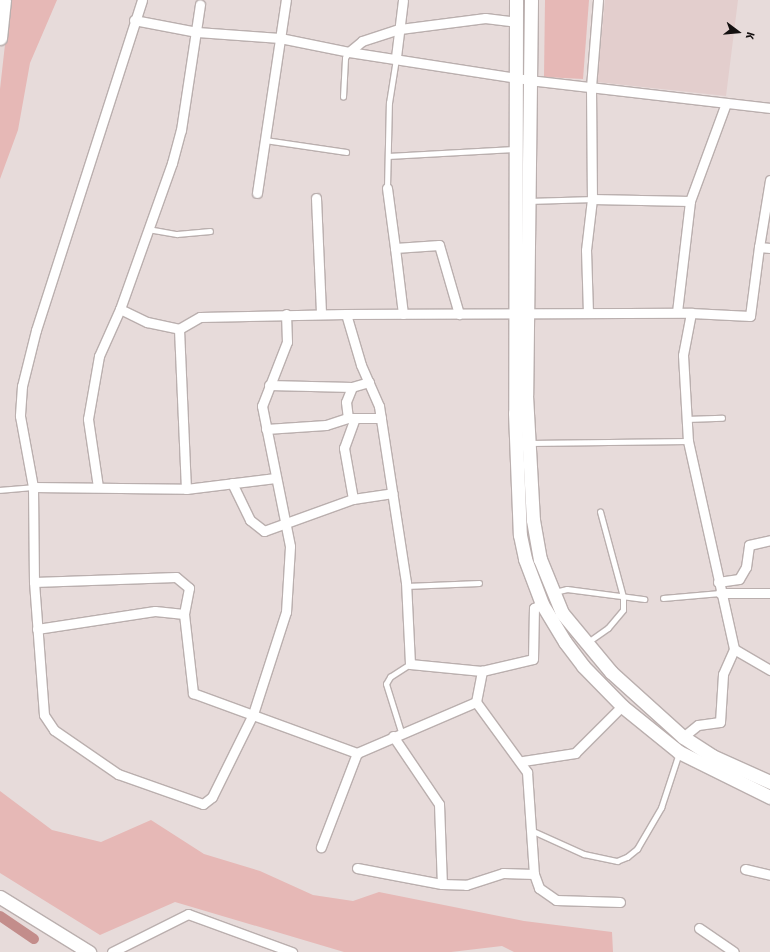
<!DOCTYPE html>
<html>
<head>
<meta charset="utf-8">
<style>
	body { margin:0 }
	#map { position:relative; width:770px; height:952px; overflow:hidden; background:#e7dbda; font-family:"Fira Sans Condensed",sans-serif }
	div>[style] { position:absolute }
	.built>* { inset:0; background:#e3cecd }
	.green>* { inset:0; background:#e6b8b6 }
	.canal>* { height:10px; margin:-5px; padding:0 5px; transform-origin:5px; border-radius:5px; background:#c38d8b }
	.roads { filter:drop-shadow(1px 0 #baafae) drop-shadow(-1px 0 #baafae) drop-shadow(0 1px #baafae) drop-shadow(0 -1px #baafae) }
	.lane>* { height:4.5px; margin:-2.25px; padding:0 2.25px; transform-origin:2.25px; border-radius:2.25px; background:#fff }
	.street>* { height:9px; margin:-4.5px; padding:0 4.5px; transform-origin:4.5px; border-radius:4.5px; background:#fff }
	.secondary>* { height:13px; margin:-6.5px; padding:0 6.5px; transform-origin:6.5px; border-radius:6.5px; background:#fff }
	span { translate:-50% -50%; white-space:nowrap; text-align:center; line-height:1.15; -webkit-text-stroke:3.5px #e7dbda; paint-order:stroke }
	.north { position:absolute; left:718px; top:12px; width:40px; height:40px; -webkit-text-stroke:3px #e7dbda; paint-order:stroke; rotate:106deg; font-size:11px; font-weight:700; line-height:16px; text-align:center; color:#141010 }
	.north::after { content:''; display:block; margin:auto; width:14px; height:18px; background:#141010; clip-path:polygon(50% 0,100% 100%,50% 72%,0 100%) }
</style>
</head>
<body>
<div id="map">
	<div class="built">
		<div style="clip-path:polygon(605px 0,738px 0,726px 96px,597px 82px)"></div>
	</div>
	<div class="green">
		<div style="clip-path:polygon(10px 0,57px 0,30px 63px,18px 130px,0 179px,0 89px)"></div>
		<div style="clip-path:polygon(545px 0,589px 0,583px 79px,544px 77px)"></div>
		<div style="clip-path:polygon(0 791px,52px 830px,101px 842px,151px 820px,204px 854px,260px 871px,313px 895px,353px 901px,379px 892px,524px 921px,612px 932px,613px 952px,514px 952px,502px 946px,451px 952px,344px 952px,175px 902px,100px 935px,0 873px)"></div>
	</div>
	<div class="canal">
		<div style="left:0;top:916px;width:41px;rotate:34.1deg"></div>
	</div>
	<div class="roads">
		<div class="lane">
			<div style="left:343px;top:97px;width:39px;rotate:-87deg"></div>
			<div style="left:345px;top:58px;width:7px;rotate:-56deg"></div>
			<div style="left:265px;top:140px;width:82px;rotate:8.4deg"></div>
			<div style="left:388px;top:156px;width:126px;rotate:-3.2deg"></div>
			<div style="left:387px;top:188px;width:85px;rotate:-88.7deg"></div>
			<div style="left:389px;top:103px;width:45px;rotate:-81deg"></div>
			<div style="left:530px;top:201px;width:62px;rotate:-1.8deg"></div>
			<div style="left:148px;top:229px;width:29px;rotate:10deg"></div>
			<div style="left:177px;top:234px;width:33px;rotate:-5deg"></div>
			<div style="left:686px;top:419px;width:36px;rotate:-2deg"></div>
			<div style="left:529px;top:443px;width:159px;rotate:-0.7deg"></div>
			<div style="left:0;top:490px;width:33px;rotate:-5deg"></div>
			<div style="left:406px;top:586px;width:73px;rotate:-2.4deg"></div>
			<div style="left:555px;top:592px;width:12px;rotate:-14deg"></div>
			<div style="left:567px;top:589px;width:78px;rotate:7.4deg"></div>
			<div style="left:663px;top:598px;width:57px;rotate:-5deg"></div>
			<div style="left:588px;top:642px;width:24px;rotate:-35deg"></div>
			<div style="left:608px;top:628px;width:23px;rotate:-50deg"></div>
			<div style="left:623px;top:610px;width:13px;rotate:-90deg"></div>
			<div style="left:623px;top:597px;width:88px;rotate:-105.1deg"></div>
			<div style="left:401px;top:732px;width:50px;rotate:-107.4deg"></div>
			<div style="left:386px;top:684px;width:8px;rotate:-60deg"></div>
			<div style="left:390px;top:677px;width:24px;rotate:-33deg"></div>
			<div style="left:531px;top:830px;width:58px;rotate:24.4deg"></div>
			<div style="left:584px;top:854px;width:34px;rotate:12deg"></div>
			<div style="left:617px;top:861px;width:11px;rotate:-22deg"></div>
			<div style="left:627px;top:857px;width:13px;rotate:-39deg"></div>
			<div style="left:637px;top:849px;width:48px;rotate:-59.7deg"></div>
			<div style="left:661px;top:808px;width:58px;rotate:-71.9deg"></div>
		</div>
		<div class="street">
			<div style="left:142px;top:0;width:347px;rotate:107.8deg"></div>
			<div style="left:36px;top:330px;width:58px;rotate:104deg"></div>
			<div style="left:22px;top:386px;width:30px;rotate:94deg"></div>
			<div style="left:20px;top:416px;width:72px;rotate:79.6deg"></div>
			<div style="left:33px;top:487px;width:95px;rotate:89.4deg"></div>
			<div style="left:34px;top:582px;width:133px;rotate:85.7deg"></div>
			<div style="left:44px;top:715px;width:18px;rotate:56deg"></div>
			<div style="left:54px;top:730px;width:78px;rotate:34.5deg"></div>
			<div style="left:118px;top:774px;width:90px;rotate:19.4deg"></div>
			<div style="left:203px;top:804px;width:11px;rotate:-38deg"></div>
			<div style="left:212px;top:797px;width:93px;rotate:-63.7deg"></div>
			<div style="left:253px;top:714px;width:107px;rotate:-72.1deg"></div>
			<div style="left:286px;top:612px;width:66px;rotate:-86.5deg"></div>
			<div style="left:290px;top:546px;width:143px;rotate:-101.3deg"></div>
			<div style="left:262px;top:406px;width:69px;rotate:-68.7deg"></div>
			<div style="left:287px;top:342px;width:28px;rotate:-92deg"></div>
			<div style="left:598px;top:0;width:87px;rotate:94.6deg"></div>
			<div style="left:591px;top:87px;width:112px;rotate:89.5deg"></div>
			<div style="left:592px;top:199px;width:98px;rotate:1.2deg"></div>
			<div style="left:690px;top:201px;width:104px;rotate:-69.8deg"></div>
			<div style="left:134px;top:20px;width:64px;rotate:10.8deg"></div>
			<div style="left:197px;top:32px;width:83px;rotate:4.1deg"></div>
			<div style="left:280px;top:38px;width:70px;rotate:11.5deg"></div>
			<div style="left:349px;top:52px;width:182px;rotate:8.8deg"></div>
			<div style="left:529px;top:80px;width:243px;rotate:6.6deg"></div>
			<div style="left:349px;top:52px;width:17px;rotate:-40deg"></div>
			<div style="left:362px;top:41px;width:40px;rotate:-18deg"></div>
			<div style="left:400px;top:29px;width:86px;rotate:-7.4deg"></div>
			<div style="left:485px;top:18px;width:31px;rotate:7deg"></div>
			<div style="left:396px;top:57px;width:57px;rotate:-83deg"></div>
			<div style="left:770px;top:180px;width:68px;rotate:99.3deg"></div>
			<div style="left:759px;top:247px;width:11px;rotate:5deg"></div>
			<div style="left:387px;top:188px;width:61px;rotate:82.4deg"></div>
			<div style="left:257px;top:193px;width:195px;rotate:-81.5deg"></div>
			<div style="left:316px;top:198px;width:114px;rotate:87.5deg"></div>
			<div style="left:120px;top:309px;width:30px;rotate:26deg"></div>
			<div style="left:147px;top:322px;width:33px;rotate:12deg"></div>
			<div style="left:179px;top:329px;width:24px;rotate:-30deg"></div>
			<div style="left:200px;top:317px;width:146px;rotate:-1.2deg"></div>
			<div style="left:346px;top:314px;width:53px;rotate:73.6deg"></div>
			<div style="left:361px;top:365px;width:45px;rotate:66.3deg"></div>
			<div style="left:379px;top:406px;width:178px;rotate:81.3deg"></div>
			<div style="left:406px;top:582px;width:82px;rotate:87.2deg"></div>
			<div style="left:410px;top:664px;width:72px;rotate:5.6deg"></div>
			<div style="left:482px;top:671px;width:52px;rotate:-13.2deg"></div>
			<div style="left:533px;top:659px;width:51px;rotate:-88.9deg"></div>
			<div style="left:534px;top:608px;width:9px;rotate:-27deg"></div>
			<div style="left:677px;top:312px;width:112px;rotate:-83.3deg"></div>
			<div style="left:588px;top:313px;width:63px;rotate:-91.8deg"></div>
			<div style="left:586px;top:250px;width:51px;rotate:-83.3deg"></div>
			<div style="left:691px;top:313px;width:59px;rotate:2.9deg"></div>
			<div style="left:750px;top:316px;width:70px;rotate:-82.6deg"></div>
			<div style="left:346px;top:314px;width:345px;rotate:-0.2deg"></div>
			<div style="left:691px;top:313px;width:43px;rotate:100.8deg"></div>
			<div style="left:683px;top:355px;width:86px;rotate:86.7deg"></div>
			<div style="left:688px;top:441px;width:213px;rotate:77.5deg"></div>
			<div style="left:403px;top:314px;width:66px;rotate:-96.9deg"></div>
			<div style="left:395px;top:248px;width:44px;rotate:-3.9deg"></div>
			<div style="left:439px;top:245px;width:72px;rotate:73.8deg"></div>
			<div style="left:179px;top:329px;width:160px;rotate:87.5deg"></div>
			<div style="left:369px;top:382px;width:18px;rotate:164deg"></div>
			<div style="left:352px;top:387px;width:16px;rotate:112deg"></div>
			<div style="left:346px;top:402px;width:16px;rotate:83deg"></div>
			<div style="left:348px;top:418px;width:33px"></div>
			<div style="left:269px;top:385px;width:83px;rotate:1.4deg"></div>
			<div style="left:266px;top:429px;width:60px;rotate:-3.8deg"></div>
			<div style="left:326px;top:425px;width:23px;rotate:-18deg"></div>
			<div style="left:232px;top:483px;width:41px;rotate:64.1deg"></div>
			<div style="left:250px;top:520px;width:18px;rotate:38deg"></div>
			<div style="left:264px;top:531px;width:95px;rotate:-19.8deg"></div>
			<div style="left:353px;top:499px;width:40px;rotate:-8.5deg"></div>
			<div style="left:33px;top:487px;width:153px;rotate:0.7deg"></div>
			<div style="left:186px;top:489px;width:90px;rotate:-7deg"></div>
			<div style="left:98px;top:487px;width:69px;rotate:-98.4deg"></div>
			<div style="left:88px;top:419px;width:64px;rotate:-80.1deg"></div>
			<div style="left:99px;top:356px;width:51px;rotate:-65.9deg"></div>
			<div style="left:120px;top:309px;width:155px;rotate:-70.4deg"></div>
			<div style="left:172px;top:163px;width:34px;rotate:-75deg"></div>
			<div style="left:181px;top:130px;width:127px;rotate:-81.4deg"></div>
			<div style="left:353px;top:499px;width:52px;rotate:-100deg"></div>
			<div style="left:344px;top:448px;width:30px;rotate:-70deg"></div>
			<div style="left:34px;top:582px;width:142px;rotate:-2deg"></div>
			<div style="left:176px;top:577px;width:17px;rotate:40deg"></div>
			<div style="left:189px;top:588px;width:26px;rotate:101deg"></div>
			<div style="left:184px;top:614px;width:80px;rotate:83.5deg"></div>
			<div style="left:193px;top:693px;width:175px;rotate:20.1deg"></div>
			<div style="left:357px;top:753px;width:101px;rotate:111deg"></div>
			<div style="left:718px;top:582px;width:21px;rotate:-8deg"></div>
			<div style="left:739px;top:579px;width:14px;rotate:-60deg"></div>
			<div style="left:746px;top:567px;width:22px;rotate:-82deg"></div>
			<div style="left:749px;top:545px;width:22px;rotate:-13deg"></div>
			<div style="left:720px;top:593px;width:50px"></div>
			<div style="left:37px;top:629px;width:119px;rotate:-8.7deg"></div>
			<div style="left:155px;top:611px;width:29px;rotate:6deg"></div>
			<div style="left:476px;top:702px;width:87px;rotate:53.9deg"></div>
			<div style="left:527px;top:772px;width:102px;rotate:86.1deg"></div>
			<div style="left:534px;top:874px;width:15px;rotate:70deg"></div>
			<div style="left:539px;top:888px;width:21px;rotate:35deg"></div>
			<div style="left:556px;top:900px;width:64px;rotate:1.8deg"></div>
			<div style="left:393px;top:736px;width:82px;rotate:55.9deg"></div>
			<div style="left:439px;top:804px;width:80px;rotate:87.9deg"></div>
			<div style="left:683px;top:737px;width:19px;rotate:-39deg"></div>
			<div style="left:698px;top:725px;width:22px;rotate:-8deg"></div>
			<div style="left:720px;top:722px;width:48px;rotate:-86.4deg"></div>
			<div style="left:723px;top:674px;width:27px;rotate:-66deg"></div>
			<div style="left:734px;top:649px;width:42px;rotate:30.3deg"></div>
			<div style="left:357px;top:753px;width:129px;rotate:-23.2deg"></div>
			<div style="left:476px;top:702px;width:32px;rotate:-79deg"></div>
			<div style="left:523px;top:761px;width:53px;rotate:-8.7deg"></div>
			<div style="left:575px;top:753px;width:66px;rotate:-45deg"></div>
			<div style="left:357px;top:868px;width:86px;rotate:10.7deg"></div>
			<div style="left:442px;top:884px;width:24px;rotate:2deg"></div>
			<div style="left:466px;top:885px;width:39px;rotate:-18deg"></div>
			<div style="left:503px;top:873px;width:31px;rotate:2deg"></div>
			<div style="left:745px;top:869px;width:26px;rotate:13deg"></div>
			<div style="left:699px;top:928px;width:42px;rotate:34.4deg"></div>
			<div style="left:112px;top:952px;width:85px;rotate:-26.6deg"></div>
			<div style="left:188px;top:914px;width:111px;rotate:20.1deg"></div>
		</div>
		<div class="secondary">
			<div style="left:516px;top:0;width:413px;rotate:90.1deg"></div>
			<div style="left:515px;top:413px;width:122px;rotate:87.7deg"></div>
			<div style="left:520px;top:535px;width:25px;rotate:78deg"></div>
			<div style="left:525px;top:559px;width:48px;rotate:69.3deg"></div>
			<div style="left:542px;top:604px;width:44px;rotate:58.8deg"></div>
			<div style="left:565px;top:642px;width:30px;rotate:53deg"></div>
			<div style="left:583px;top:666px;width:56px;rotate:45.7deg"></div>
			<div style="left:622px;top:706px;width:73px;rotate:38.9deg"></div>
			<div style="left:679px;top:752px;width:102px;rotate:26.3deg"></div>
			<div style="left:531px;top:0;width:395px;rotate:90.7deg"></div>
			<div style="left:526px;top:395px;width:125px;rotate:86.8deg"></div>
			<div style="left:533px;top:520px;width:40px;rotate:80deg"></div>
			<div style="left:540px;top:559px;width:58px;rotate:67.8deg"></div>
			<div style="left:562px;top:613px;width:77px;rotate:50.3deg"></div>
			<div style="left:611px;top:672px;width:97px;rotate:42.1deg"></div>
			<div style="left:683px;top:737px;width:35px;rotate:33deg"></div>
			<div style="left:712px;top:756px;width:64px;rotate:24.1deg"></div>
			<div style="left:0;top:38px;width:38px;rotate:-84deg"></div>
			<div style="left:0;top:897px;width:105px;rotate:31.7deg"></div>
		</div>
	</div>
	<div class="north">K</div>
</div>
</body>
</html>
